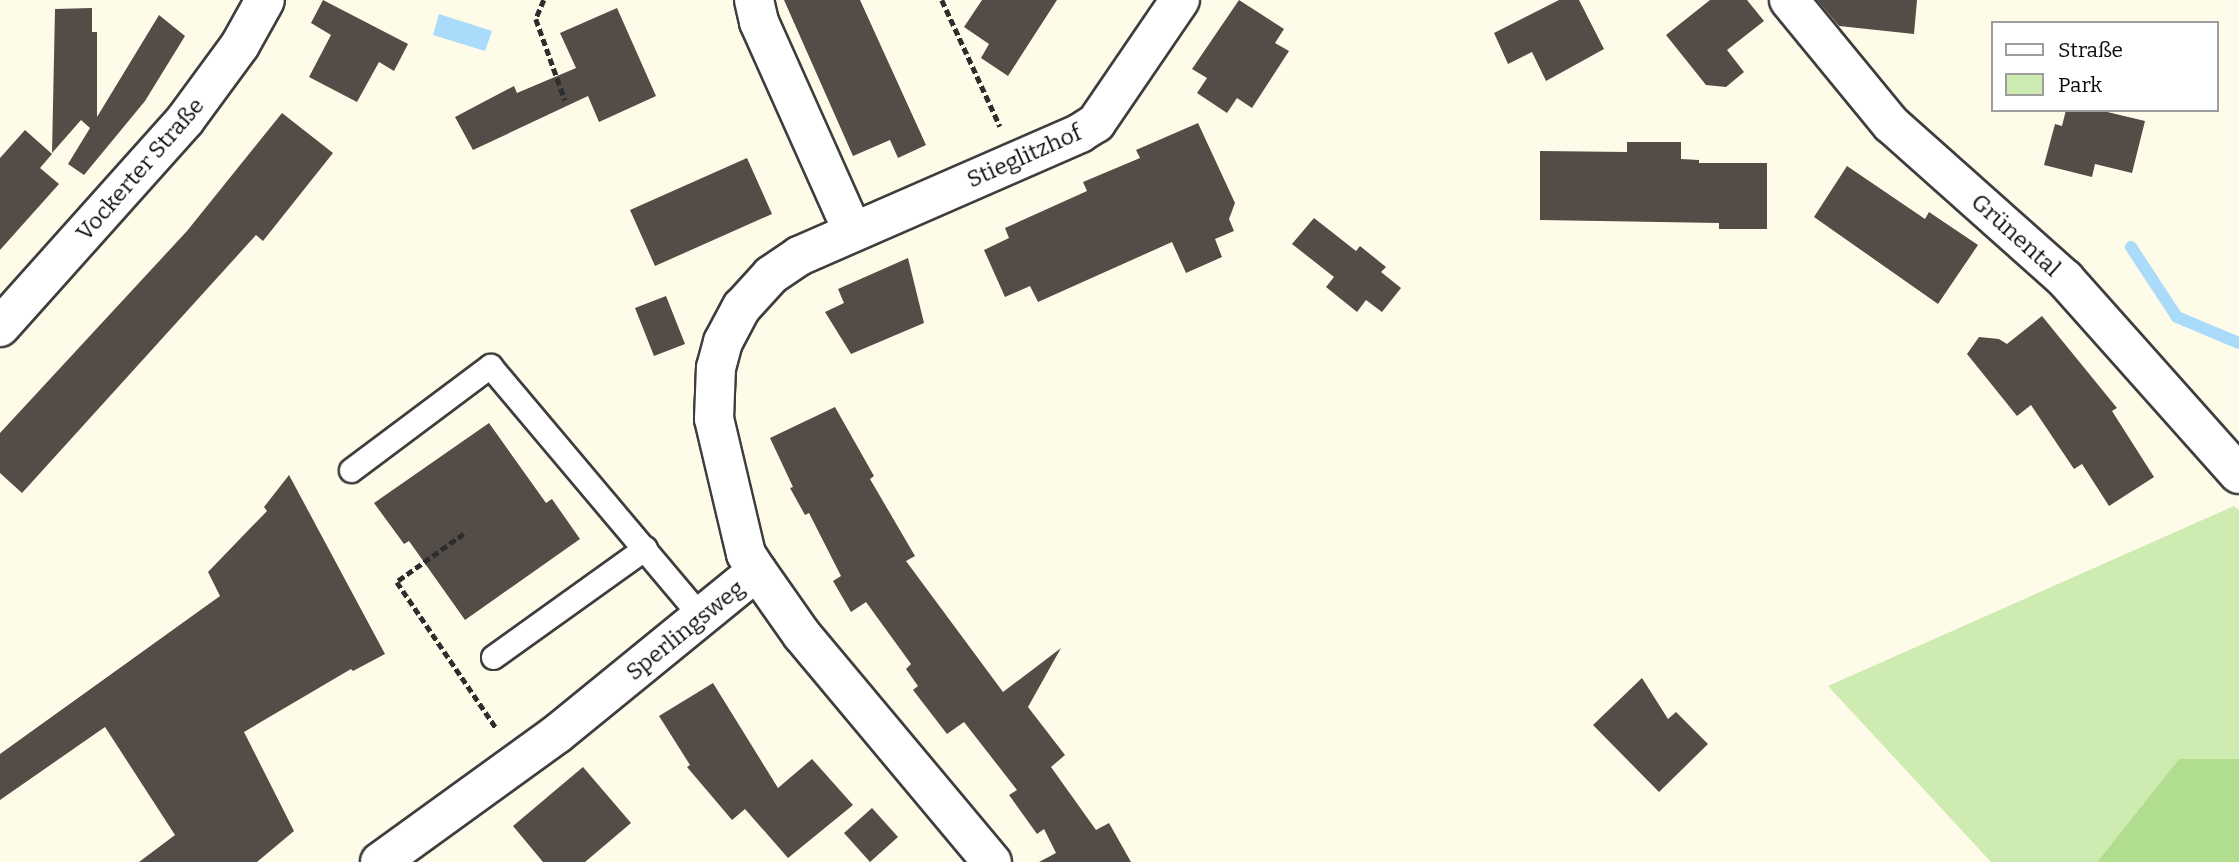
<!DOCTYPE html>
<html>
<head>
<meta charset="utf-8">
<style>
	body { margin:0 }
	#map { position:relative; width:2239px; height:862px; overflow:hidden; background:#fffbe9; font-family:Bitter,serif }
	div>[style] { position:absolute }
	.green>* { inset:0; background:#ceebb1 }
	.forest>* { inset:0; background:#b1dd8f }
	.water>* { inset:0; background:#aadbfa }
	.stream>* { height:12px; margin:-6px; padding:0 6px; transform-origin:6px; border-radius:6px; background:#aadbfa }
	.building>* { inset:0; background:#544c47 }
	.path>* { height:4.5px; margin-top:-2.25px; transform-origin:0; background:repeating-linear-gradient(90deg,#2d2d2d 0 7px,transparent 0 10.5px) }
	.roads { filter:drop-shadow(2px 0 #3e3e3e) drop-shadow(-2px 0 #3e3e3e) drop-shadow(0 2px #3e3e3e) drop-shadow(0 -2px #3e3e3e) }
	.service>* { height:23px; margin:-11.5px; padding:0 11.5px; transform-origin:11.5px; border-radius:11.5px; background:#fff }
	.minor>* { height:38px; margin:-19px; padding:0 19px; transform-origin:19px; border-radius:19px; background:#fff }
	.tertiary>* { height:38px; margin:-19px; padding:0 19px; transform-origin:19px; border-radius:19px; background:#fff }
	span { translate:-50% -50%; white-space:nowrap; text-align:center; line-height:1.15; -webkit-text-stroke:7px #fff; paint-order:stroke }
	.street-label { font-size:23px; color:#0b0b0b }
	.legend { position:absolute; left:1991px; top:21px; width:228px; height:91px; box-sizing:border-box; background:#fff; border:2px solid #9d9d9d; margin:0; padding:9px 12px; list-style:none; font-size:21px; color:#0b0b0b }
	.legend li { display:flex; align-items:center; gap:14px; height:35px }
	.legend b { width:35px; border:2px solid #9d9d9d }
</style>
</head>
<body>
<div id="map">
	<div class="green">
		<div style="clip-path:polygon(2234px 506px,2239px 510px,2239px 759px,2179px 759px,2097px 862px,1991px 862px,1828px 686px)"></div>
	</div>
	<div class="forest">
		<div style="clip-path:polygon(2179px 759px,2239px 759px,2239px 862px,2097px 862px)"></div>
	</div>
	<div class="water">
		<div style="clip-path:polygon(439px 14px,492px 31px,485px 51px,433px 35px)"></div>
	</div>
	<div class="stream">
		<div style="left:2131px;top:247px;width:84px;rotate:56.7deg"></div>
		<div style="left:2177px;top:317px;width:67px;rotate:22.8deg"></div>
	</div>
	<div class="building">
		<div style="clip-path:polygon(323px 0,408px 44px,394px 71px,379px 62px,357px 102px,309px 77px,331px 35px,311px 23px)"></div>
		<div style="clip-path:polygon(784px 0,860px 0,926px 145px,898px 158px,890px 140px,853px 156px)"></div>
		<div style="clip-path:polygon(982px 0,1057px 0,1008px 76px,981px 58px,989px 44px,964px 27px)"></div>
		<div style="clip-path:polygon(1239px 0,1284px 29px,1275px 43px,1289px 51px,1252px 108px,1237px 98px,1227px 113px,1197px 93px,1207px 78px,1192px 69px)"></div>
		<div style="clip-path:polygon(1559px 0,1579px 0,1604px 49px,1546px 81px,1532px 52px,1508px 64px,1494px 33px)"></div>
		<div style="clip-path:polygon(1710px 0,1747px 0,1764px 21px,1727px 50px,1744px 72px,1726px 87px,1706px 85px,1666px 35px)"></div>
		<div style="clip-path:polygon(1817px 0,1917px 0,1914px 34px,1839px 26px)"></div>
		<div style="clip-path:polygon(92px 8px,92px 32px,97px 32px,97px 117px,159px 15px,185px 36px,145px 101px,84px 175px,68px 164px,90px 128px,81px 120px,52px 153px,55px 9px)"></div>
		<div style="clip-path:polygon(617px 8px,656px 96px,599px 122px,588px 96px,473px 150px,455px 117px,514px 86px,517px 93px,576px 68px,560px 33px)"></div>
		<div style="clip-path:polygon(2066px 110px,2099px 110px,2145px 121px,2132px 173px,2095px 164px,2092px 177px,2044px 165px,2055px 124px,2062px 126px)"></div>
		<div style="clip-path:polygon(282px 113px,333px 153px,263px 241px,256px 235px,22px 493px,0 473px,0 433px,187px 231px)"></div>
		<div style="clip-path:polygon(1198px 123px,1235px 203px,1229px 219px,1234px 231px,1215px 239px,1222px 257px,1186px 273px,1172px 242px,1038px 302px,1030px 286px,1005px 297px,984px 250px,1009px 238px,1005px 228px,1087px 191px,1083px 182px,1140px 158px,1136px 150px)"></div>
		<div style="clip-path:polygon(25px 130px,52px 154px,40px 168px,59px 184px,0 250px,0 158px)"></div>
		<div style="clip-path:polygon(1627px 142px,1681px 142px,1681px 159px,1699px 160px,1699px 163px,1767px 163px,1767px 229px,1719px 229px,1719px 223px,1540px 220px,1540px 151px,1627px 152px)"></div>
		<div style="clip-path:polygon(747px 158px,772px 214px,655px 266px,630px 210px)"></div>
		<div style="clip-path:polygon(1847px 166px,1925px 219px,1929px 212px,1978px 245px,1938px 304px,1814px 217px)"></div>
		<div style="clip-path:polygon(1314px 218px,1356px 251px,1360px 246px,1386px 267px,1381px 272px,1401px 288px,1382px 312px,1366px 300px,1357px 312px,1326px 287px,1334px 277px,1292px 244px)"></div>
		<div style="clip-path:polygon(908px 258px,924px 323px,851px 354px,825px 312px,844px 303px,838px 289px)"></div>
		<div style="clip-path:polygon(666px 296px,685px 344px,654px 356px,635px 308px)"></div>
		<div style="clip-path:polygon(2042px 316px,2117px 408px,2112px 411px,2154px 477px,2109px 506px,2082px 464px,2074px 469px,2031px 405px,2017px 416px,1967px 354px,1979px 337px,1999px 339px,2007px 344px)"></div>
		<div style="clip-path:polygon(835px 407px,874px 476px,870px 479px,915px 556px,906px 561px,1003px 692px,1061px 648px,1028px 707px,1065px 755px,1051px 767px,1096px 830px,1109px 823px,1131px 862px,1039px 862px,1056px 853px,1044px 829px,1037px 834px,1009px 795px,1017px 790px,964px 722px,947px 734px,913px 690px,918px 686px,906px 669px,911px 664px,866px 602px,851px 612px,833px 581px,841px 576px,809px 513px,805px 515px,790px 488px,793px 487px,770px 438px)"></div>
		<div style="clip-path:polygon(489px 423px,546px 503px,552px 499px,580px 539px,465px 620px,409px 541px,404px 544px,374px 503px)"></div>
		<div style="clip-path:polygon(289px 475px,385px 654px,353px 671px,351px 669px,244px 732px,294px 831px,257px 862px,139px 862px,175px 835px,105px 727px,0 800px,0 754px,220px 596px,208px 572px,267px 511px,264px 507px)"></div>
		<div style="clip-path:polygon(1642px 678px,1668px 719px,1676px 712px,1708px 744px,1659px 792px,1593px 725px)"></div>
		<div style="clip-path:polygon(713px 683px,778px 788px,812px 759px,853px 805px,788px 858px,745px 809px,732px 820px,687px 767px,690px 765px,659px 716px)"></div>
		<div style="clip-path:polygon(583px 767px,631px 823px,585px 862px,543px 862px,513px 826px)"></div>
		<div style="clip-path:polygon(872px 808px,898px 837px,870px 862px,844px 833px)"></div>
	</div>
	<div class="path">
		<div style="left:544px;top:0;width:21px;rotate:113deg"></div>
		<div style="left:536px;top:19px;width:86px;rotate:70.3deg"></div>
		<div style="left:942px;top:0;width:139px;rotate:65.3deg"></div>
		<div style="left:464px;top:534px;width:82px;rotate:144.4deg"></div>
		<div style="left:397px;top:582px;width:178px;rotate:55.8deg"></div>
	</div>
	<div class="roads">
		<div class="service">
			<div style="left:351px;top:470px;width:174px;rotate:-36.8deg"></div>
			<div style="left:490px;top:366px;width:328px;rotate:49.9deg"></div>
			<div style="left:493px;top:657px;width:187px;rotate:-35.6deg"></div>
		</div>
		<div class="minor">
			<div style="left:754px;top:0;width:23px;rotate:77deg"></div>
			<div style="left:759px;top:22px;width:230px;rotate:65.9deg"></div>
			<div style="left:1789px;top:0;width:161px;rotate:50.6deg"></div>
			<div style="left:1891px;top:124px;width:233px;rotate:41.7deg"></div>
			<div style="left:2065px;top:279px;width:261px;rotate:48.3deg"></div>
			<div style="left:757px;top:571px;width:20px;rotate:-123deg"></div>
			<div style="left:746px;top:554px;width:139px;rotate:-103.3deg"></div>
			<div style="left:714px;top:419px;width:51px;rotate:-87.8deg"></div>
			<div style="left:716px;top:368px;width:27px;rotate:-75deg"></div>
			<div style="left:723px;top:342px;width:40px;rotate:-62deg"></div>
			<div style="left:742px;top:307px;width:43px;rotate:-47.8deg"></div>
			<div style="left:771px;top:275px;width:34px;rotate:-34deg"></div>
			<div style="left:799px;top:256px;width:307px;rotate:-23.6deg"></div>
			<div style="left:1080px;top:133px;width:19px;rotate:-32deg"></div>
			<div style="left:1096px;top:123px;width:149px;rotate:-55.7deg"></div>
			<div style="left:380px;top:862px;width:218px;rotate:-35.9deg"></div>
			<div style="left:557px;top:734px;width:258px;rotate:-39.2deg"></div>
			<div style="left:757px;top:571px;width:78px;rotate:54.9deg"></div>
			<div style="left:802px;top:635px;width:296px;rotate:50.1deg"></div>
		</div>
		<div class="tertiary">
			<div style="left:0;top:327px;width:278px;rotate:-48.2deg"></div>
			<div style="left:185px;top:120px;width:93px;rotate:-53.7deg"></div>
			<div style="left:240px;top:45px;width:51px;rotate:-60.9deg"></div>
		</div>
	</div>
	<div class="street-label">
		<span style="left:1024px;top:156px;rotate:-24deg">Stieglitzhof</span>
		<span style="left:140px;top:169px;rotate:-49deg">Vockerter Straße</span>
		<span style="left:2016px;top:235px;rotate:42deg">Grünental</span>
		<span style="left:685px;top:630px;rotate:-39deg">Sperlingsweg</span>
	</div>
	<ul class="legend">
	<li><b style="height:9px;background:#fff"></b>Straße</li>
	<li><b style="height:19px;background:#ceebb1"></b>Park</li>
	</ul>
</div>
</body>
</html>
